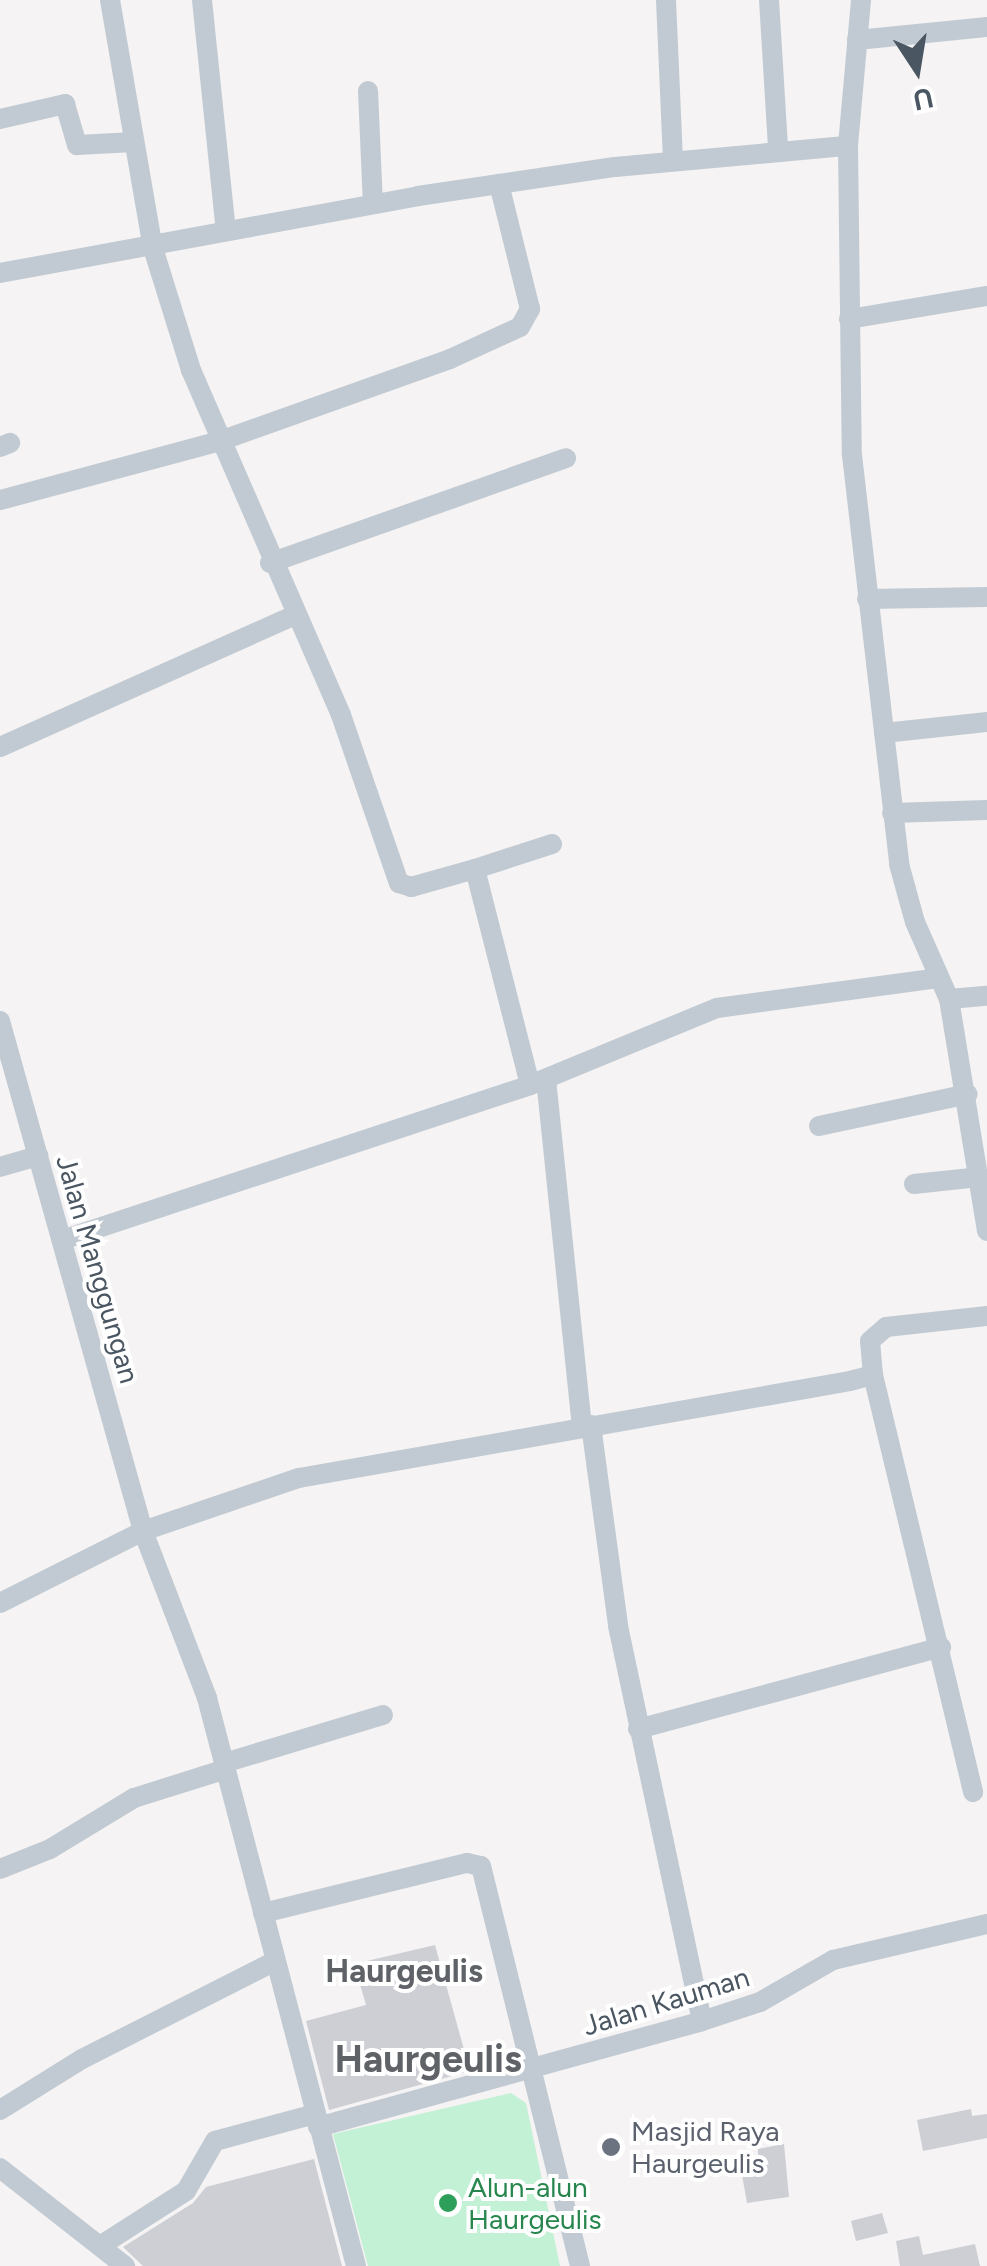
<!DOCTYPE html>
<html>
<head>
<meta charset="utf-8">
<style>
	body { margin:0 }
	#map { position:relative; width:987px; height:2266px; overflow:hidden; background:#f5f3f3; font-family:Figtree,sans-serif }
	div>[style] { position:absolute }
	.green>* { inset:0; background:#c3f1d5 }
	.building>* { inset:0; background:#cdcfd5 }
	.minor>* { height:20px; margin:-10px; padding:0 10px; transform-origin:10px; border-radius:10px; background:#c1cad2 }
	.dots>* { width:28px; height:28px; translate:-50% -50%; box-sizing:border-box; border:5px solid #fff; border-radius:50% }
	span { translate:-50% -50%; white-space:nowrap; text-align:center; line-height:1.15; -webkit-text-stroke:8px #fff; paint-order:stroke }
	.street-label { font-size:28px; color:#4a5661 }
	.worship-label { font-size:28px; color:#5b616d }
	.left { translate:0 -50%; text-align:left }
	.leisure-label { font-size:28px; color:#27864d }
	.quarter-label { font-size:32px; color:#5f6368; font-weight:700 }
	.district-label { font-size:38px; color:#5f6368; font-weight:700 }
	.north { position:absolute; left:867px; top:20px; width:100px; height:100px; -webkit-text-stroke:8px #fff; paint-order:stroke; rotate:168deg; font-size:28px; font-weight:700; line-height:40px; text-align:center; color:#4a5661 }
	.north::after { content:''; display:block; margin:auto; width:35px; height:45px; background:#4a5661; clip-path:polygon(50% 0,100% 100%,50% 72%,0 100%) }
</style>
</head>
<body>
<div id="map">
	<div class="green">
		<div style="clip-path:polygon(511px 2093px,526px 2103px,560px 2266px,368px 2266px,333px 2134px)"></div>
	</div>
	<div class="building">
		<div style="clip-path:polygon(435px 1945px,470px 2071px,329px 2110px,306px 2021px,366px 2005px,354px 1964px)"></div>
		<div style="clip-path:polygon(971px 2109px,972px 2116px,987px 2114px,987px 2138px,923px 2151px,917px 2120px)"></div>
		<div style="clip-path:polygon(784px 2144px,789px 2197px,747px 2203px,742px 2175px,758px 2170px,758px 2149px)"></div>
		<div style="clip-path:polygon(314px 2159px,342px 2266px,143px 2266px,123px 2247px,193px 2203px,206px 2187px)"></div>
		<div style="clip-path:polygon(882px 2213px,888px 2233px,856px 2241px,851px 2221px)"></div>
		<div style="clip-path:polygon(919px 2236px,923px 2255px,975px 2244px,980px 2266px,900px 2266px,896px 2241px)"></div>
	</div>
	<div class="minor">
		<div style="left:110px;top:0;width:252px;rotate:80.2deg"></div>
		<div style="left:153px;top:248px;width:128px;rotate:72.7deg"></div>
		<div style="left:191px;top:370px;width:376px;rotate:66.5deg"></div>
		<div style="left:341px;top:715px;width:178px;rotate:71deg"></div>
		<div style="left:399px;top:883px;width:13px;rotate:18deg"></div>
		<div style="left:411px;top:887px;width:66px;rotate:-15.7deg"></div>
		<div style="left:475px;top:869px;width:223px;rotate:75.7deg"></div>
		<div style="left:202px;top:0;width:232px;rotate:84.1deg"></div>
		<div style="left:666px;top:0;width:161px;rotate:87.5deg"></div>
		<div style="left:769px;top:0;width:149px;rotate:86.5deg"></div>
		<div style="left:861px;top:0;width:147px;rotate:95.1deg"></div>
		<div style="left:848px;top:146px;width:309px;rotate:89.3deg"></div>
		<div style="left:852px;top:455px;width:412px;rotate:83.4deg"></div>
		<div style="left:899px;top:864px;width:60px;rotate:74.6deg"></div>
		<div style="left:915px;top:922px;width:84px;rotate:66.2deg"></div>
		<div style="left:949px;top:999px;width:235px;rotate:80.7deg"></div>
		<div style="left:857px;top:40px;width:131px;rotate:-5.7deg"></div>
		<div style="left:368px;top:91px;width:113px;rotate:87.5deg"></div>
		<div style="left:0;top:119px;width:67px;rotate:-13deg"></div>
		<div style="left:65px;top:104px;width:43px;rotate:73.7deg"></div>
		<div style="left:77px;top:145px;width:57px;rotate:-3deg"></div>
		<div style="left:0;top:273px;width:425px;rotate:-10.4deg"></div>
		<div style="left:418px;top:196px;width:199px;rotate:-8.4deg"></div>
		<div style="left:615px;top:167px;width:234px;rotate:-5.2deg"></div>
		<div style="left:849px;top:319px;width:140px;rotate:-9.5deg"></div>
		<div style="left:0;top:447px;width:11px;rotate:-22deg"></div>
		<div style="left:0;top:500px;width:228px;rotate:-15deg"></div>
		<div style="left:220px;top:441px;width:244px;rotate:-19.6deg"></div>
		<div style="left:450px;top:359px;width:77px;rotate:-24.6deg"></div>
		<div style="left:520px;top:327px;width:21px;rotate:-61deg"></div>
		<div style="left:530px;top:309px;width:129px;rotate:-103.9deg"></div>
		<div style="left:270px;top:563px;width:314px;rotate:-19.5deg"></div>
		<div style="left:867px;top:599px;width:120px;rotate:-1deg"></div>
		<div style="left:884px;top:733px;width:104px;rotate:-6.1deg"></div>
		<div style="left:0;top:747px;width:323px;rotate:-24.1deg"></div>
		<div style="left:892px;top:813px;width:95px;rotate:-1.8deg"></div>
		<div style="left:475px;top:869px;width:81px;rotate:-18deg"></div>
		<div style="left:949px;top:999px;width:38px;rotate:-5deg"></div>
		<div style="left:0;top:1021px;width:530px;rotate:74.34deg"></div>
		<div style="left:143px;top:1531px;width:179px;rotate:69deg"></div>
		<div style="left:207px;top:1698px;width:587px;rotate:75.3deg"></div>
		<div style="left:546px;top:1079px;width:350px;rotate:84.1deg"></div>
		<div style="left:819px;top:1126px;width:152px;rotate:-12.1deg"></div>
		<div style="left:0;top:1167px;width:40px;rotate:-16deg"></div>
		<div style="left:914px;top:1184px;width:65px;rotate:-6.1deg"></div>
		<div style="left:62px;top:1240px;width:493px;rotate:-18.3deg"></div>
		<div style="left:530px;top:1085px;width:202px;rotate:-22.4deg"></div>
		<div style="left:717px;top:1008px;width:223px;rotate:-7.7deg"></div>
		<div style="left:873px;top:1375px;width:429px;rotate:76.5deg"></div>
		<div style="left:591px;top:1425px;width:203px;rotate:82.3deg"></div>
		<div style="left:618px;top:1626px;width:404px;rotate:78deg"></div>
		<div style="left:0;top:1603px;width:160px;rotate:-26.7deg"></div>
		<div style="left:143px;top:1531px;width:165px;rotate:-18.8deg"></div>
		<div style="left:299px;top:1478px;width:559px;rotate:-9.98deg"></div>
		<div style="left:850px;top:1381px;width:24px;rotate:-15deg"></div>
		<div style="left:873px;top:1375px;width:34px;rotate:-95deg"></div>
		<div style="left:870px;top:1341px;width:21px;rotate:-41deg"></div>
		<div style="left:886px;top:1327px;width:102px;rotate:-6.2deg"></div>
		<div style="left:638px;top:1729px;width:314px;rotate:-15.1deg"></div>
		<div style="left:224px;top:1763px;width:166px;rotate:-16.8deg"></div>
		<div style="left:0;top:1869px;width:54px;rotate:-21.8deg"></div>
		<div style="left:50px;top:1849px;width:98px;rotate:-31.3deg"></div>
		<div style="left:134px;top:1798px;width:96px;rotate:-17.5deg"></div>
		<div style="left:263px;top:1913px;width:210px;rotate:-13.8deg"></div>
		<div style="left:467px;top:1863px;width:14px;rotate:12deg"></div>
		<div style="left:481px;top:1866px;width:412px;rotate:76.1deg"></div>
		<div style="left:0;top:2110px;width:97px;rotate:-31.9deg"></div>
		<div style="left:82px;top:2059px;width:216px;rotate:-26.9deg"></div>
		<div style="left:318px;top:2127px;width:398px;rotate:-15.4deg"></div>
		<div style="left:702px;top:2021px;width:61px;rotate:-18.1deg"></div>
		<div style="left:760px;top:2002px;width:84px;rotate:-29.9deg"></div>
		<div style="left:833px;top:1960px;width:158px;rotate:-13.2deg"></div>
		<div style="left:0;top:2168px;width:159px;rotate:38.1deg"></div>
		<div style="left:100px;top:2246px;width:102px;rotate:-32.6deg"></div>
		<div style="left:186px;top:2191px;width:58px;rotate:-59.9deg"></div>
		<div style="left:215px;top:2141px;width:104px;rotate:-15.1deg"></div>
	</div>
	<div class="dots">
		<div style="left:611px;top:2147px;background:#6b7280"></div>
		<div style="left:448px;top:2203px;background:#2e9e5b"></div>
	</div>
	<div class="street-label">
		<span style="left:98px;top:1269px;rotate:74deg">Jalan Manggungan</span>
		<span style="left:666px;top:2001px;rotate:-17deg">Jalan Kauman</span>
	</div>
	<div class="worship-label">
		<span class="left" style="left:631px;top:2147px">Masjid Raya<br>Haurgeulis</span>
	</div>
	<div class="leisure-label">
		<span class="left" style="left:468px;top:2203px">Alun-alun<br>Haurgeulis</span>
	</div>
	<div class="quarter-label">
		<span style="left:404px;top:1971px">Haurgeulis</span>
	</div>
	<div class="district-label">
		<span style="left:428px;top:2060px">Haurgeulis</span>
	</div>
	<div class="north">U</div>
</div>
</body>
</html>
